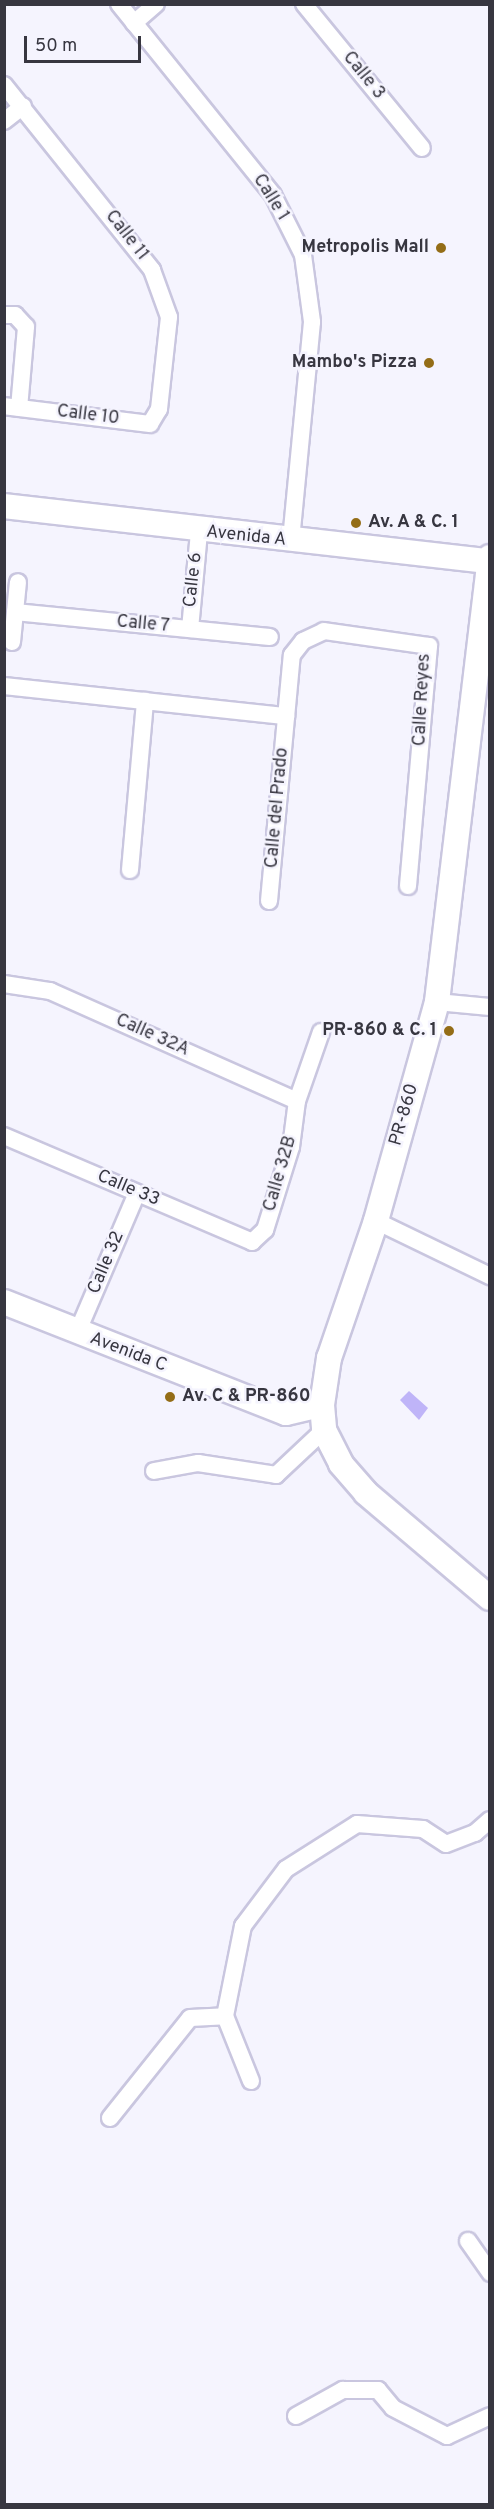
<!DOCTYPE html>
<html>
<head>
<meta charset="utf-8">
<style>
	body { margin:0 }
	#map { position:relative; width:494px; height:2509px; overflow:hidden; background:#f5f4fe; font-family:Overpass,sans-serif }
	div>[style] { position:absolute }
	.water>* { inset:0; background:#bfb4f8 }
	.roads { filter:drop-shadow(2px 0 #c9c6df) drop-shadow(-2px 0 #c9c6df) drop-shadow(0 2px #c9c6df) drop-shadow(0 -2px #c9c6df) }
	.street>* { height:16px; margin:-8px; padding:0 8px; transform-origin:8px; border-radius:8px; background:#fff }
	.secondary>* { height:24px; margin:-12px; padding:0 12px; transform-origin:12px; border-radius:12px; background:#fff }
	.dots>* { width:16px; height:16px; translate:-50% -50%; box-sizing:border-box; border:3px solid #f5f4fe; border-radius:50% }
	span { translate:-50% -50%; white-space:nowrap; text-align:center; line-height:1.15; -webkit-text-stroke:5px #f5f4fe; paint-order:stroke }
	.street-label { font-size:18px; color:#373640 }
	.poi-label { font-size:18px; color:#373640; font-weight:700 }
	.right { translate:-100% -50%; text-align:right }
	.left { translate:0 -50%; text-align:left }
	.frame { position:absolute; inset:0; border:6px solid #373640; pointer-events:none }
	.scale { position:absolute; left:24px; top:36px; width:117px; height:27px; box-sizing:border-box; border:3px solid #373640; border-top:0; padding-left:8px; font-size:18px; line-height:21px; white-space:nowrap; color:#373640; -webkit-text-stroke:4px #f5f4fe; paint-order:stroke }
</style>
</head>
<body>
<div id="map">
	<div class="water">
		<div style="clip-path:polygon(409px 1391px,428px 1408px,419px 1420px,400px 1400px)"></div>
	</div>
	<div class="roads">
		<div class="street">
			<div style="left:119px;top:4px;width:245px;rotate:51.1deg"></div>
			<div style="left:273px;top:195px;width:67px;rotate:63.4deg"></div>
			<div style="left:303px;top:255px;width:68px;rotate:82.3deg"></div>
			<div style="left:312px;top:322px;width:220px;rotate:95.5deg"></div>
			<div style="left:304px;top:4px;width:186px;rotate:50.7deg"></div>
			<div style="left:134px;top:23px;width:29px;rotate:-41deg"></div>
			<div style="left:4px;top:85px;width:237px;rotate:51.3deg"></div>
			<div style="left:152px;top:270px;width:50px;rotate:70.1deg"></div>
			<div style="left:169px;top:317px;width:93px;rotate:96.2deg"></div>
			<div style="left:159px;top:409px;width:17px;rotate:121deg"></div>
			<div style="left:150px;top:424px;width:147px;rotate:-173deg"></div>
			<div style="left:4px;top:121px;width:24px;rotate:-38deg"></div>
			<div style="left:4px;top:315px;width:11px"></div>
			<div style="left:15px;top:315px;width:16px;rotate:47deg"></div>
			<div style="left:26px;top:327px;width:81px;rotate:94.9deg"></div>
			<div style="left:15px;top:612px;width:256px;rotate:5.6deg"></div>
			<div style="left:190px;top:629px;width:97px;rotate:-84.7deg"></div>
			<div style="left:12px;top:642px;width:60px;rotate:-84.3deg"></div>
			<div style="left:4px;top:686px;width:284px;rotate:6.1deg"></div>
			<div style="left:130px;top:870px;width:170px;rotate:-84.9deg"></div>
			<div style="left:269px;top:901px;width:247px;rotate:-84.7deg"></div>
			<div style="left:292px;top:655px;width:18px;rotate:-52deg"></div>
			<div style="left:303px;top:641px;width:23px;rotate:-25deg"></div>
			<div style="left:324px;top:631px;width:106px;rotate:8.1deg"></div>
			<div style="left:429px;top:646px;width:241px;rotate:95deg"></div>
			<div style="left:4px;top:984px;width:47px;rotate:8.7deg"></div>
			<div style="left:50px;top:991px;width:270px;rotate:24deg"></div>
			<div style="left:437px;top:1002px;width:53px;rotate:5.4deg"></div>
			<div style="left:4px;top:1136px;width:270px;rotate:23.1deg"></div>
			<div style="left:252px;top:1242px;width:18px;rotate:-43deg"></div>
			<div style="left:265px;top:1230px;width:87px;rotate:-72.6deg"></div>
			<div style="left:291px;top:1147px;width:46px;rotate:-82.6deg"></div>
			<div style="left:297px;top:1101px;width:73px;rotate:-70.8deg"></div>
			<div style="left:376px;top:1221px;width:127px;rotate:25.8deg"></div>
			<div style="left:77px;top:1333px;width:152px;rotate:-66.8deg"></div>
			<div style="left:154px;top:1471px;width:45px;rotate:-10.3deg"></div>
			<div style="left:198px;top:1463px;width:79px;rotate:8.7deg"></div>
			<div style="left:276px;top:1475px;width:66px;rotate:-43.2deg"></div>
			<div style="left:225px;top:2016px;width:92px;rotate:-78.7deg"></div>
			<div style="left:243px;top:1926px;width:71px;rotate:-53deg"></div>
			<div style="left:286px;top:1869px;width:84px;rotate:-32.4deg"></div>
			<div style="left:357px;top:1824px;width:66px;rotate:4.3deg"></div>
			<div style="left:423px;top:1829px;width:27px;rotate:33deg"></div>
			<div style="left:446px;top:1844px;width:31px;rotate:-21deg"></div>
			<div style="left:475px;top:1833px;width:20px;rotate:-41deg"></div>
			<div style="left:225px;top:2016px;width:70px;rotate:68.2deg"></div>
			<div style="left:110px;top:2118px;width:128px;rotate:-51.3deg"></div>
			<div style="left:190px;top:2018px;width:35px;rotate:-3deg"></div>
			<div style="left:468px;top:2241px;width:39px;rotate:55deg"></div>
			<div style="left:296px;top:2416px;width:54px;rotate:-29deg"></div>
			<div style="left:343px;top:2390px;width:35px"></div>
			<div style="left:378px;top:2390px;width:23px;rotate:50deg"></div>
			<div style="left:393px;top:2408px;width:61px;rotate:27.4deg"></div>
			<div style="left:447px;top:2436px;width:47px;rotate:-24.9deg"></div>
		</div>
		<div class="secondary">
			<div style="left:4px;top:506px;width:488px;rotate:6.5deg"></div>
			<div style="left:490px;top:557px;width:448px;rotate:96.8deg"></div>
			<div style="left:437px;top:1002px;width:227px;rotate:105.6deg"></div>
			<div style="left:376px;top:1221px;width:145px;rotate:108.9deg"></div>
			<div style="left:329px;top:1358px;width:48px;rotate:98.5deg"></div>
			<div style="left:322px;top:1405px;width:25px;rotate:85deg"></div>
			<div style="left:324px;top:1430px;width:38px;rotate:63deg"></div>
			<div style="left:341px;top:1464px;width:38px;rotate:49deg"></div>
			<div style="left:366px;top:1493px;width:162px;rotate:40.3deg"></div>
			<div style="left:4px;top:1302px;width:303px;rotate:21.5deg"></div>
			<div style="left:286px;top:1413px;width:37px;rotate:-13deg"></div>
		</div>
	</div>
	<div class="dots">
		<div style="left:441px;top:248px;background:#946d17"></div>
		<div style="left:429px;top:363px;background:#946d17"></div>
		<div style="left:356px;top:523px;background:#946d17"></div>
		<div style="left:449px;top:1031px;background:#946d17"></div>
		<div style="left:170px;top:1397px;background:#946d17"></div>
	</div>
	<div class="street-label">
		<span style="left:363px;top:76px;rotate:51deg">Calle 3</span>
		<span style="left:270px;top:198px;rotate:58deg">Calle 1</span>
		<span style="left:126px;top:236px;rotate:52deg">Calle 11</span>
		<span style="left:88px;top:416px;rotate:7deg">Calle 10</span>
		<span style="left:246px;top:537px;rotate:6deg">Avenida A</span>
		<span style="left:194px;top:580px;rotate:-84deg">Calle 6</span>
		<span style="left:143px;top:625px;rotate:5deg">Calle 7</span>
		<span style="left:423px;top:700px;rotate:-87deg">Calle Reyes</span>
		<span style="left:278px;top:808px;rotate:-85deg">Calle del Prado</span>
		<span style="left:152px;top:1036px;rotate:24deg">Calle 32A</span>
		<span style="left:405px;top:1115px;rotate:-74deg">PR-860</span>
		<span style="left:281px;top:1174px;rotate:-74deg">Calle 32B</span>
		<span style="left:128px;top:1189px;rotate:23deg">Calle 33</span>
		<span style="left:107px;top:1263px;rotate:-67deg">Calle 32</span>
		<span style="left:128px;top:1353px;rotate:21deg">Avenida C</span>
	</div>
	<div class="poi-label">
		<span class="right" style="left:429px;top:248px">Metropolis Mall</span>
		<span class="right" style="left:417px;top:363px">Mambo's Pizza</span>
		<span class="left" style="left:368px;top:523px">Av. A &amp; C. 1</span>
		<span class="right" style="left:437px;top:1031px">PR-860 &amp; C. 1</span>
		<span class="left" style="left:182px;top:1397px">Av. C &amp; PR-860</span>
	</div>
	<div class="frame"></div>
	<div class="scale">50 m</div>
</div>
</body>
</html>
